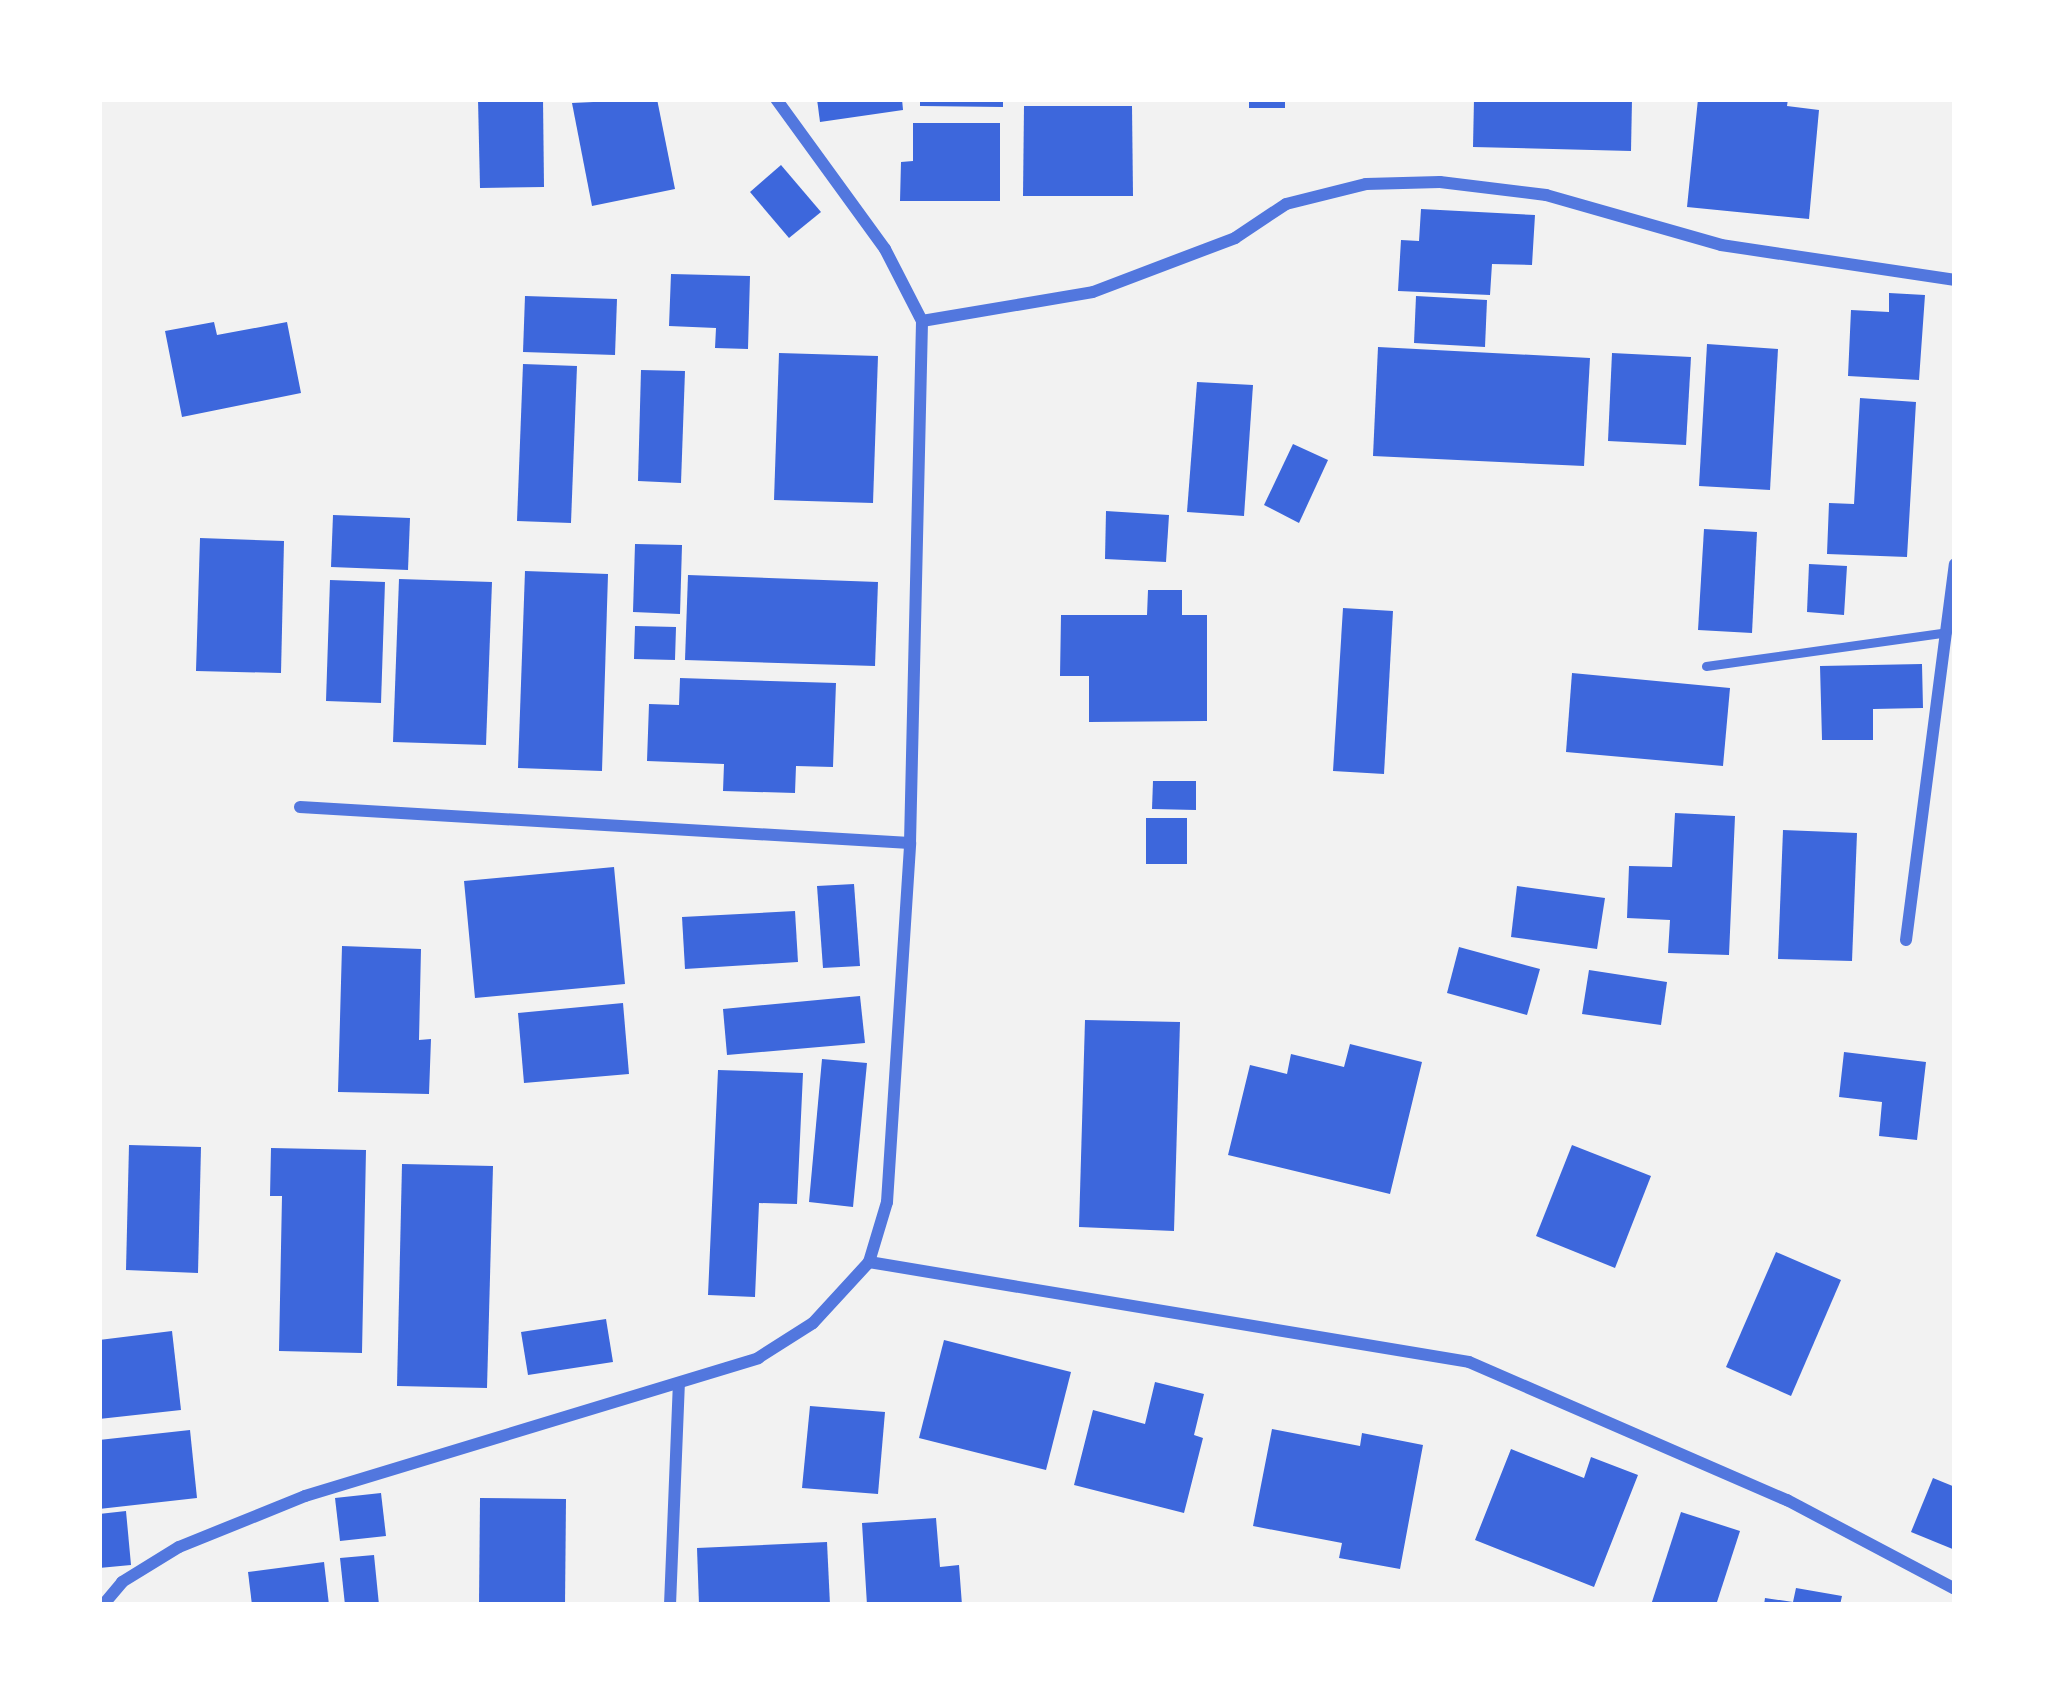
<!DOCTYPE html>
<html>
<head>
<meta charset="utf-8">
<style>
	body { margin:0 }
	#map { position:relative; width:2054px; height:1704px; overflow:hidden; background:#f2f2f2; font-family:"Golos Text",sans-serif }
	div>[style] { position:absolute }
	.building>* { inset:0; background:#3d67dc }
	.service>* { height:9px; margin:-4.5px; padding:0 4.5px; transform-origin:4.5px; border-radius:4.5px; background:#5277de }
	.minor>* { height:12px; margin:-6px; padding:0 6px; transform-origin:6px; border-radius:6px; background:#5277de }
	span { translate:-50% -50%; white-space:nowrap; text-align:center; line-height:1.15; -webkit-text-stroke:9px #fff; paint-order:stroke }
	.frame { position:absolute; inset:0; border:102px solid #fff; pointer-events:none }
</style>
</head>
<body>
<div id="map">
	<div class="building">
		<div style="clip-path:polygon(478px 99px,543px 99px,544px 187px,480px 188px)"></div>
		<div style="clip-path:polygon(657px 99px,675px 189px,592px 206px,572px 103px)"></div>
		<div style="clip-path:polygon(817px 99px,902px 99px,903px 110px,820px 122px)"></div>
		<div style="clip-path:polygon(920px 99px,1003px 99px,1003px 107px,920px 106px)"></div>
		<div style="clip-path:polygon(1249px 99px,1285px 99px,1285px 108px,1249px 108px)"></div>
		<div style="clip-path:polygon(1474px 99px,1632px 99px,1631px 151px,1473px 147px)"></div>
		<div style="clip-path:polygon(1698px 99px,1788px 99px,1787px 106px,1819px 110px,1809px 219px,1687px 207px)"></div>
		<div style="clip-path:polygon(1024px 106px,1132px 106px,1133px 196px,1023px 196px)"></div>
		<div style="clip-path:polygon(913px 123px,1000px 123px,1000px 201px,900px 201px,901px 162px,913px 161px)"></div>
		<div style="clip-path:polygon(781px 165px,821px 212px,789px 238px,750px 192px)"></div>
		<div style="clip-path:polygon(1421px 209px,1535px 215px,1532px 265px,1492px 264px,1490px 295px,1398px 291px,1401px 240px,1419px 241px)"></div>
		<div style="clip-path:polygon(671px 274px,750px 276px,748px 349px,715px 348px,716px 328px,669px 326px)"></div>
		<div style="clip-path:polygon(1889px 293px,1925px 295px,1919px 380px,1848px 376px,1851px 310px,1889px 312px)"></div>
		<div style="clip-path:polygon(525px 296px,617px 299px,615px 355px,523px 352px)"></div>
		<div style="clip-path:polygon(1416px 296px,1487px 300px,1485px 347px,1414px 343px)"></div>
		<div style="clip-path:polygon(214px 322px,217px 335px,287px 322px,301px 393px,182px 417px,165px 331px)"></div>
		<div style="clip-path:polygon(1707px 344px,1778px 349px,1770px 490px,1699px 486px)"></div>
		<div style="clip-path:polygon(1378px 347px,1590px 358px,1584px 466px,1373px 456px)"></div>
		<div style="clip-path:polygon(779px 353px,878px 356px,873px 503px,774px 500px)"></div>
		<div style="clip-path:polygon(1612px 353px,1691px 357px,1686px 445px,1608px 441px)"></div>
		<div style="clip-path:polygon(523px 364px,577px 366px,571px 523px,517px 521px)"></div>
		<div style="clip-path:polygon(641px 370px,685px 371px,681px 483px,638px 481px)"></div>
		<div style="clip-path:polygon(1197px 382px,1253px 385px,1244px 516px,1187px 512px)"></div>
		<div style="clip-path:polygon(1860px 398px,1916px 402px,1907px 557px,1827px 554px,1829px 503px,1854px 504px)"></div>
		<div style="clip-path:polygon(1293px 444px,1328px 460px,1299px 523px,1264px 505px)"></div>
		<div style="clip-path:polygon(1106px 511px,1169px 515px,1166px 562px,1105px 559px)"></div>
		<div style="clip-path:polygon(333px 515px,410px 518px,408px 570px,331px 567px)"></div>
		<div style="clip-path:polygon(1704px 529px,1757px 532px,1752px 633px,1698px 630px)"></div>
		<div style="clip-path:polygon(200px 538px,284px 541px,281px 673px,196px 671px)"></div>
		<div style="clip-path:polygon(635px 544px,682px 545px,680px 614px,633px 612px)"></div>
		<div style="clip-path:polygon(1809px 564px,1847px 566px,1844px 615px,1807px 612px)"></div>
		<div style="clip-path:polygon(525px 571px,608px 574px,602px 771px,518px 768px)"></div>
		<div style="clip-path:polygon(688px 575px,878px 582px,875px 666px,685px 660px)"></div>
		<div style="clip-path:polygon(399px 579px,492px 582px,486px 745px,393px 742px)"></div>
		<div style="clip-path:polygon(330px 580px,385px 582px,381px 703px,326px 701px)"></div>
		<div style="clip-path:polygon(1148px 590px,1182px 590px,1182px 615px,1207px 615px,1207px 721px,1089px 722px,1089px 676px,1060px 676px,1061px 615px,1147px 615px)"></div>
		<div style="clip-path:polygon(1343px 608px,1393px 611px,1384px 774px,1333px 771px)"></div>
		<div style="clip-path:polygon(635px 626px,676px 627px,675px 660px,634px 659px)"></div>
		<div style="clip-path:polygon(1922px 664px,1923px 708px,1873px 709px,1873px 740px,1822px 740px,1820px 666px)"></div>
		<div style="clip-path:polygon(1572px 673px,1730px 688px,1723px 766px,1566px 752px)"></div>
		<div style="clip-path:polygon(680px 678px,836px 683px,833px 767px,796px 766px,795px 793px,723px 791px,724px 764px,647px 761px,649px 704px,679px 705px)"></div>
		<div style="clip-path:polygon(1153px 781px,1196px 781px,1196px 810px,1152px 809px)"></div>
		<div style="clip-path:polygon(1675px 813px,1735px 816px,1729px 955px,1668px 953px,1670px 920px,1627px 918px,1629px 866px,1672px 867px)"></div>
		<div style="clip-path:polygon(1146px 818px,1187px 818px,1187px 864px,1146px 864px)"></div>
		<div style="clip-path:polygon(1783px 830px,1857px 833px,1852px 961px,1778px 959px)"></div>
		<div style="clip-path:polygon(614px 867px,625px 984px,475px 998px,464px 881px)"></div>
		<div style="clip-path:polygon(854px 884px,860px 966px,823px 968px,817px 886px)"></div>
		<div style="clip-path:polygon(1517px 886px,1605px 898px,1597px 949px,1511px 937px)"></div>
		<div style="clip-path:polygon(795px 911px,798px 962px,685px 969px,682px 917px)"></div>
		<div style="clip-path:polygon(342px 946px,421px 949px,419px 1040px,431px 1039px,429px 1094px,338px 1092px)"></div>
		<div style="clip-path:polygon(1459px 947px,1540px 969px,1527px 1015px,1447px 993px)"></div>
		<div style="clip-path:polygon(1589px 970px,1667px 982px,1661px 1025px,1582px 1014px)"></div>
		<div style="clip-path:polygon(860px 996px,865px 1043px,727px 1055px,723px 1009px)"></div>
		<div style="clip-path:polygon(623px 1003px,629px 1074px,524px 1083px,518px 1013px)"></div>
		<div style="clip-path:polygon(1085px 1020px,1180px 1022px,1174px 1231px,1079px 1227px)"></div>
		<div style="clip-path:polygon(1350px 1044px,1422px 1062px,1390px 1194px,1228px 1155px,1250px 1065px,1287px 1074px,1291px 1054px,1344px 1067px)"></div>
		<div style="clip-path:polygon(1844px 1052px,1926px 1062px,1917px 1140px,1879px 1136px,1882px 1102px,1839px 1097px)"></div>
		<div style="clip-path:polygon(822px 1059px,867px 1063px,853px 1207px,809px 1202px)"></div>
		<div style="clip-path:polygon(718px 1070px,803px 1073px,797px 1204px,759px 1203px,755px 1297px,708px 1295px)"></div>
		<div style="clip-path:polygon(129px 1145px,201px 1147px,198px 1273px,126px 1270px)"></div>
		<div style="clip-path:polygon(1572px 1145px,1651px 1176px,1615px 1268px,1536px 1236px)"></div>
		<div style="clip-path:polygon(271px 1148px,366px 1150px,362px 1353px,279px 1351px,282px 1196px,270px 1196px)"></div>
		<div style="clip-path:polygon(402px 1164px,493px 1166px,487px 1388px,397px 1386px)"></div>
		<div style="clip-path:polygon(1776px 1252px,1841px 1280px,1791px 1396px,1726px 1367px)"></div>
		<div style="clip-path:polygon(606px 1319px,613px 1362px,528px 1375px,521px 1332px)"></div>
		<div style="clip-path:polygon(172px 1331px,181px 1410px,99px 1419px,99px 1340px)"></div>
		<div style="clip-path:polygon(944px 1340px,1071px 1372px,1046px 1470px,919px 1438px)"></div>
		<div style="clip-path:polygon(1155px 1382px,1204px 1394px,1194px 1435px,1203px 1438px,1184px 1513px,1074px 1485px,1093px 1410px,1145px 1424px)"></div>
		<div style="clip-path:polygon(810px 1406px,885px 1412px,878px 1494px,802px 1488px)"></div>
		<div style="clip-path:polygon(1272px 1429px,1360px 1446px,1362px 1433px,1423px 1445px,1400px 1569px,1339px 1558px,1342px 1543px,1253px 1526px)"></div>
		<div style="clip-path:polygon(190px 1430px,197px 1498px,99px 1509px,99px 1440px)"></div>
		<div style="clip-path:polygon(1511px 1449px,1584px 1478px,1591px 1457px,1638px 1475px,1594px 1587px,1475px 1540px)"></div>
		<div style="clip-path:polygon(1933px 1478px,1955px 1487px,1955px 1550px,1911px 1532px)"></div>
		<div style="clip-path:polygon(381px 1493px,386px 1536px,340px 1541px,335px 1498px)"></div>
		<div style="clip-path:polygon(480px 1498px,566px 1499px,565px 1605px,479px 1605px)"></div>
		<div style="clip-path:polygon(126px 1511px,131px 1565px,99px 1568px,99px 1514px)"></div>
		<div style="clip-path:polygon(1681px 1512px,1740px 1531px,1716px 1605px,1651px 1605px)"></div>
		<div style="clip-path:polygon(936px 1518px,940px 1567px,959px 1565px,962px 1605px,867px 1605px,862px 1523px)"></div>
		<div style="clip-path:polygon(827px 1542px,830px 1605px,699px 1605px,697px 1548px)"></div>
		<div style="clip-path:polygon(374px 1555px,379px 1605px,345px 1605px,340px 1558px)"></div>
		<div style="clip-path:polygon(324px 1562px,329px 1605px,252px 1605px,248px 1572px)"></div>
		<div style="clip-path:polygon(1796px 1588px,1842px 1596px,1840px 1605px,1764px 1605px,1765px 1598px,1793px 1602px)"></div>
	</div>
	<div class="service">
		<div style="left:1706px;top:666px;width:243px;rotate:-8deg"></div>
	</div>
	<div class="minor">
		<div style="left:922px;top:321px;width:173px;rotate:-9.6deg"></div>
		<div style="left:1093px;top:292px;width:152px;rotate:-20.8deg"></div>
		<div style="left:1235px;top:238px;width:61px;rotate:-33.7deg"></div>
		<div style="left:1286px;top:204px;width:82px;rotate:-14deg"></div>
		<div style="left:1366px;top:184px;width:74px;rotate:-1.5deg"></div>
		<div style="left:1440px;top:182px;width:107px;rotate:7deg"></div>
		<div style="left:1546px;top:195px;width:182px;rotate:15.9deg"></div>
		<div style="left:1721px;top:245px;width:237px;rotate:8.5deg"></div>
		<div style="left:300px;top:807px;width:611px;rotate:3.38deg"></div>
		<div style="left:1906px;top:940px;width:379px;rotate:-82.6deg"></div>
		<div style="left:869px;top:1262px;width:608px;rotate:9.46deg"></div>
		<div style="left:1469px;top:1362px;width:347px;rotate:23.5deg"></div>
		<div style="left:1787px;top:1500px;width:190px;rotate:27.9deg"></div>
		<div style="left:103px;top:1605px;width:30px;rotate:-50deg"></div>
		<div style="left:122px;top:1582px;width:67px;rotate:-31.6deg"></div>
		<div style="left:179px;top:1547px;width:136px;rotate:-22deg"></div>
		<div style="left:305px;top:1496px;width:474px;rotate:-16.9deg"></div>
		<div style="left:758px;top:1358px;width:65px;rotate:-32.5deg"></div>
		<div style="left:813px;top:1323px;width:83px;rotate:-47.4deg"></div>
		<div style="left:869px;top:1262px;width:63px;rotate:-73.3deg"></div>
		<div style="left:887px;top:1202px;width:360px;rotate:-86.3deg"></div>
		<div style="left:910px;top:843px;width:522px;rotate:-88.68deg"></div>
		<div style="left:922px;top:321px;width:81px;rotate:-117.2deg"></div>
		<div style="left:885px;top:249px;width:185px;rotate:-126deg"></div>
		<div style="left:670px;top:1605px;width:222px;rotate:-87.7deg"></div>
	</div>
	<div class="frame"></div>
</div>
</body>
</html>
